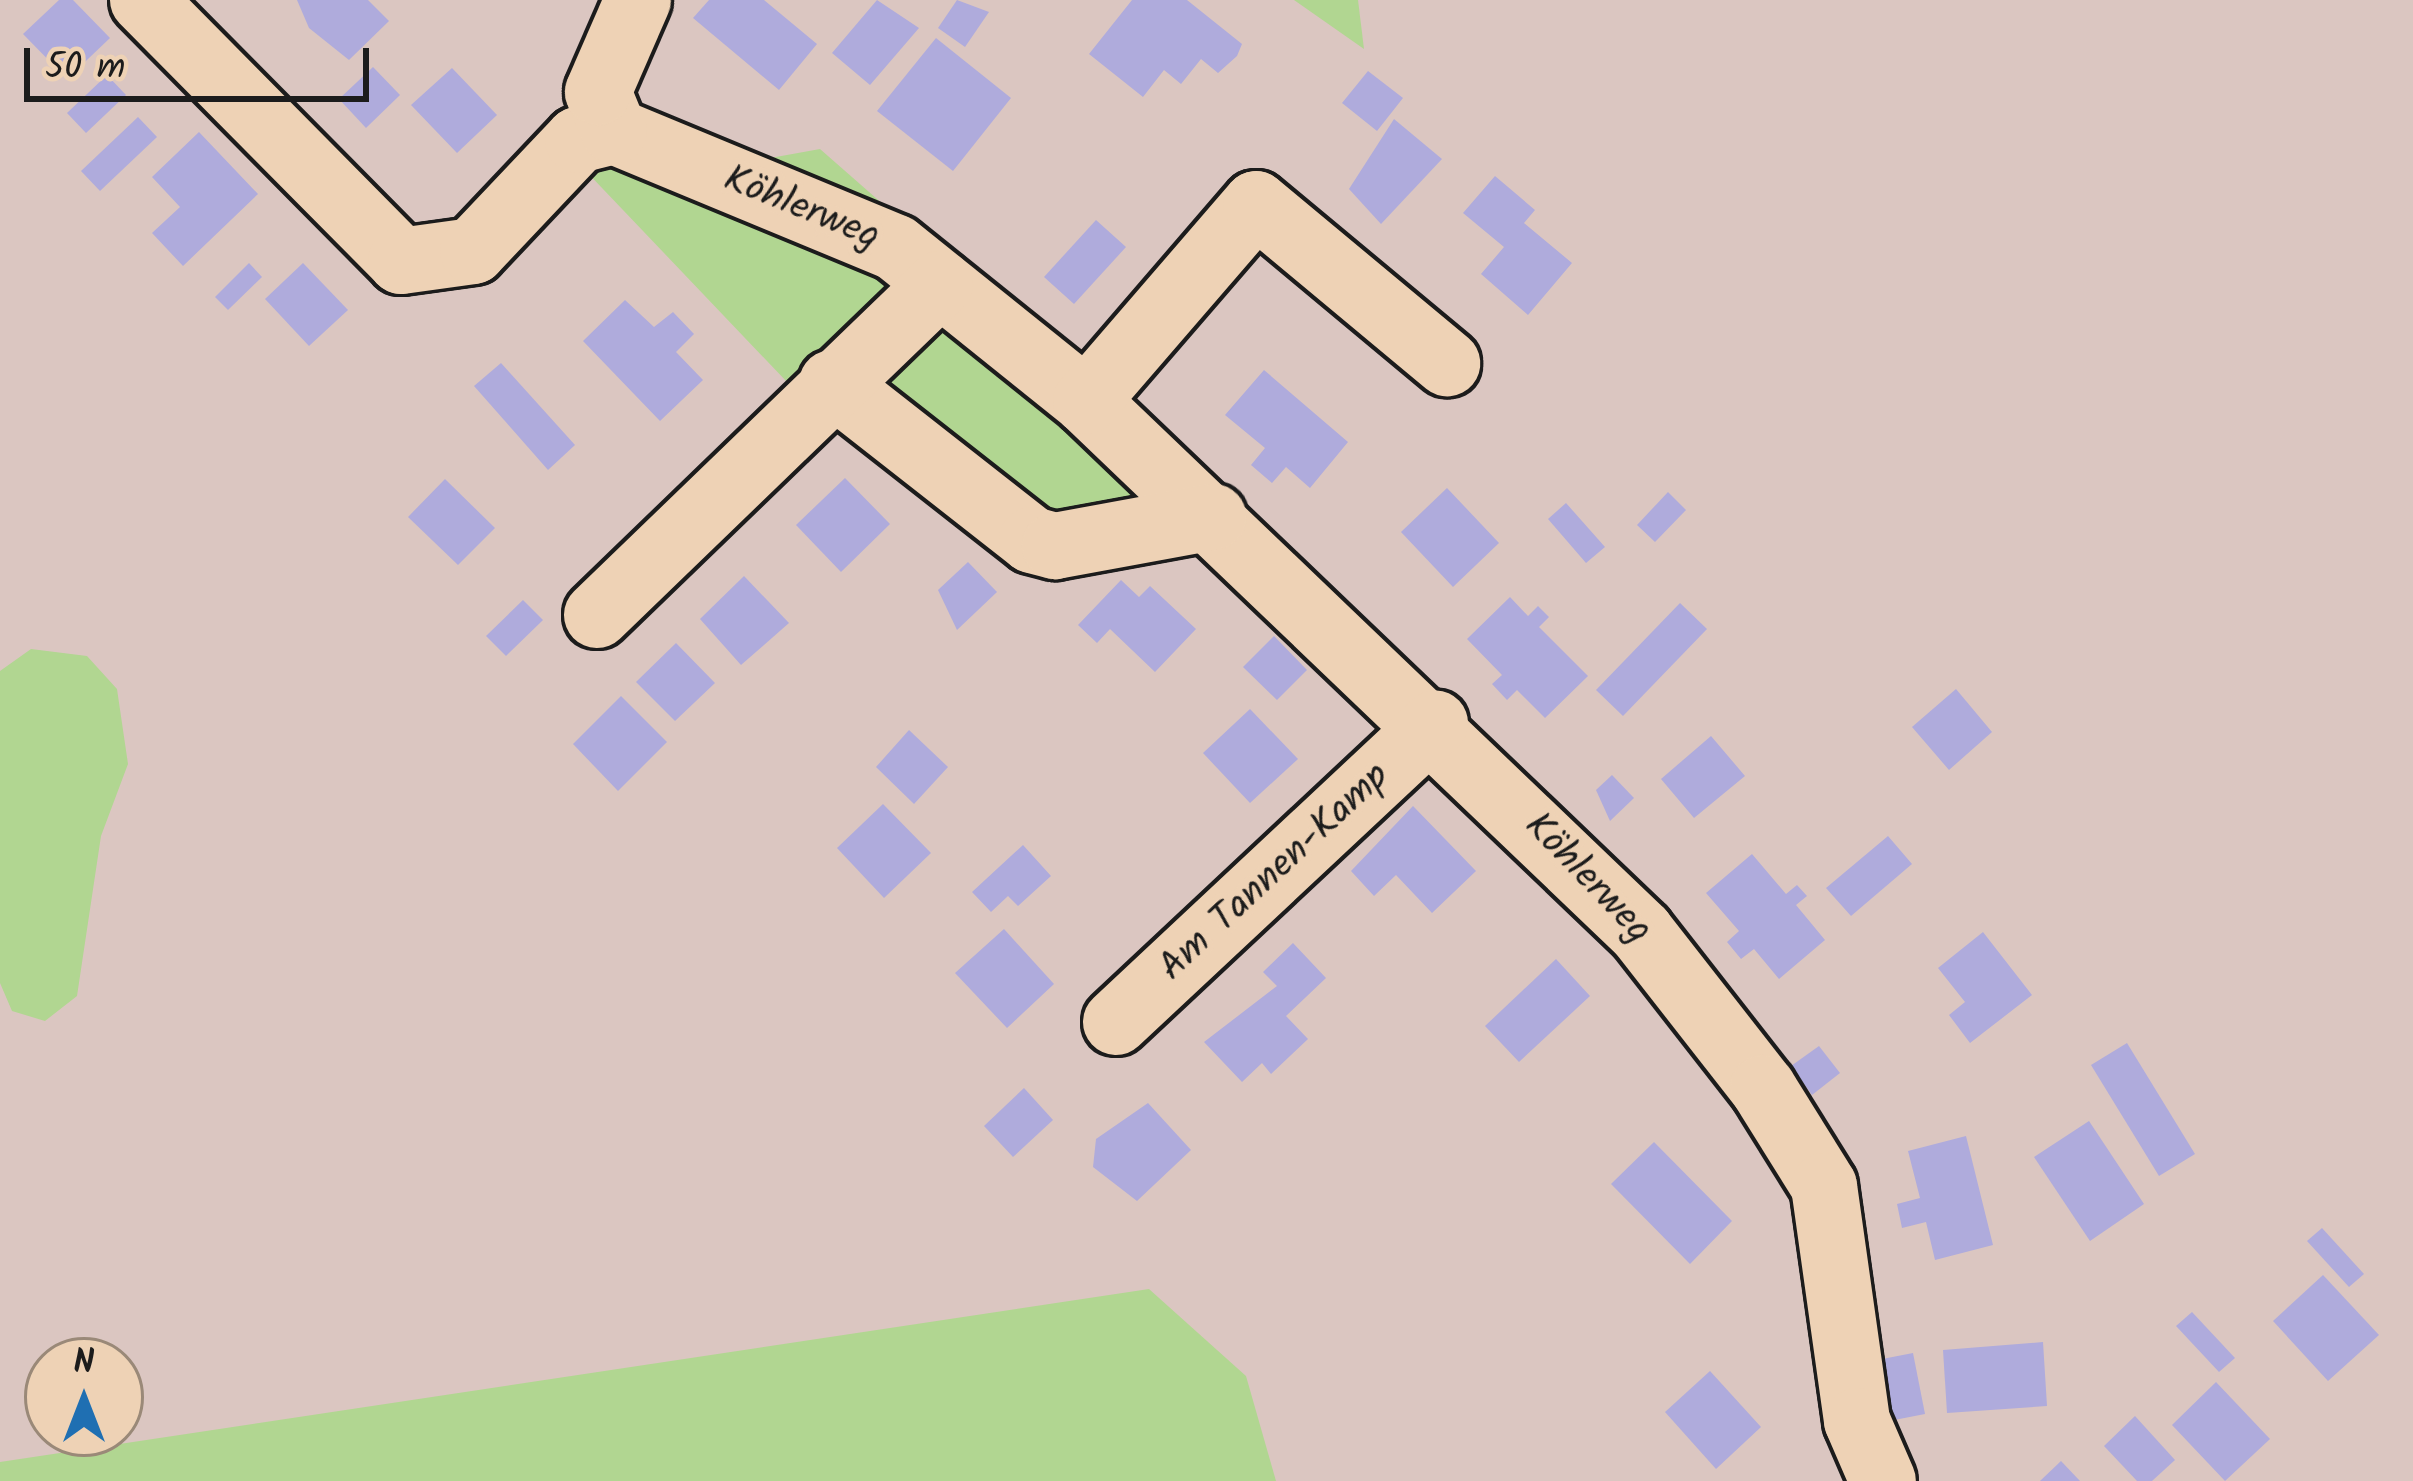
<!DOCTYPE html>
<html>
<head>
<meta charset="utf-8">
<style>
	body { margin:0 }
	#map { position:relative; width:2413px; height:1481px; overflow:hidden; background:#dbc6c1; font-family:Kalam,sans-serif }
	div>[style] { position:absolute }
	.green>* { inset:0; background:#b1d691 }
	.building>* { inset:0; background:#afabdc }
	.roads { filter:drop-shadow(3px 0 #1c1c1c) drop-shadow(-3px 0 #1c1c1c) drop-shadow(0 3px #1c1c1c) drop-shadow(0 -3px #1c1c1c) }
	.minor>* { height:66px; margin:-33px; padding:0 33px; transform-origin:33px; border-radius:33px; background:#eed2b5 }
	span { translate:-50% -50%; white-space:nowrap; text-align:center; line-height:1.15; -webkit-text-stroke:12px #eed2b5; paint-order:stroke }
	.street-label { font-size:39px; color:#1c1c1c }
	.north { position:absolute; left:24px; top:1337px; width:120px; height:120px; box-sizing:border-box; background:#eed2b5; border:3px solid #9a8978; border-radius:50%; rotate:0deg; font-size:33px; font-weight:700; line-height:48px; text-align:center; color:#1c1c1c }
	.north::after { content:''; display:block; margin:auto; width:42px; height:54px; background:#1f6fb2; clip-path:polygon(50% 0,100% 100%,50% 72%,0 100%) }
	.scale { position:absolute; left:24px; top:48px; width:345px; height:54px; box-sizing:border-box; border:6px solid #1c1c1c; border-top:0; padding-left:15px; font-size:36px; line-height:42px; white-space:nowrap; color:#1c1c1c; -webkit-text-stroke:9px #eed2b5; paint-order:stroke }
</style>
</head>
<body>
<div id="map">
	<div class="green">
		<div style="clip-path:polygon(1294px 0,1358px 0,1364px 49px)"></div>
		<div style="clip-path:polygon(629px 122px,732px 165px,820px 149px,1248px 524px,1025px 571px,787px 382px,582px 167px)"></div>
		<div style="clip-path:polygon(31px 649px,87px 656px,117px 689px,128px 764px,101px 836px,77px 996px,45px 1021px,12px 1011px,0 983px,0 671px)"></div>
		<div style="clip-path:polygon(1149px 1289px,1246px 1376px,1276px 1481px,0 1481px,0 1462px)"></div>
	</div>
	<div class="building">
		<div style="clip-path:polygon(59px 0,73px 0,110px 38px,67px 79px,23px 34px)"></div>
		<div style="clip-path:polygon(297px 0,368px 0,389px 21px,349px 60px,309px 28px)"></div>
		<div style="clip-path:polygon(709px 0,764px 0,817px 44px,779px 90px,693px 18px)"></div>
		<div style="clip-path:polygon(877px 0,919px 28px,870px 85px,832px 53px)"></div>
		<div style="clip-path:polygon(957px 0,989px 12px,965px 47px,938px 28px)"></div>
		<div style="clip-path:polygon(1132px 0,1187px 0,1242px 44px,1237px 56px,1218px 73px,1201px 59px,1181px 84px,1164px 70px,1143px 97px,1089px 54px)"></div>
		<div style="clip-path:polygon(936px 38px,1011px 98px,953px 171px,877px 111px)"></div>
		<div style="clip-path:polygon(373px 67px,400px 95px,366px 128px,339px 99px)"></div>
		<div style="clip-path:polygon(452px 68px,497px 115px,457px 153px,411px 105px)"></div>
		<div style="clip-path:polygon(1368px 71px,1403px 98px,1377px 131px,1342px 103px)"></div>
		<div style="clip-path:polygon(107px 75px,126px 95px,86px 133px,67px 113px)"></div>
		<div style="clip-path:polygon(138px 117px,157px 137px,100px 191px,81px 171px)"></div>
		<div style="clip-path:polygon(1394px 119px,1442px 159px,1381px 224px,1349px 189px)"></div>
		<div style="clip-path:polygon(199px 132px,258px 194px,183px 266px,152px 233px,180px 207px,152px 177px)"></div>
		<div style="clip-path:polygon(1495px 176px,1535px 210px,1524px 223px,1572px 263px,1528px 315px,1481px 274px,1504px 247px,1463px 213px)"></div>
		<div style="clip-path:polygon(1096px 220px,1126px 247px,1074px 304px,1044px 277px)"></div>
		<div style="clip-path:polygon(249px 263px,262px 277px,228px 310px,215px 297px)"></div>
		<div style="clip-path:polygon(303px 263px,348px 310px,309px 346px,265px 299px)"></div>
		<div style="clip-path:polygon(625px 300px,654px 327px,673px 312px,694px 334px,676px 352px,703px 380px,660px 421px,583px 341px)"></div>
		<div style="clip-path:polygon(501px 363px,575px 445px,548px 470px,474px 386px)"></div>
		<div style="clip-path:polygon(1264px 370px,1348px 442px,1310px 488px,1286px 467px,1272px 483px,1251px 465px,1265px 448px,1225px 415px)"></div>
		<div style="clip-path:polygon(845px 478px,890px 524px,841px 572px,796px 525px)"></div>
		<div style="clip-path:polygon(445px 479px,495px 528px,458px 565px,408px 517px)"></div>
		<div style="clip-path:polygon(1447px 488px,1499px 543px,1453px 587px,1401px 532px)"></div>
		<div style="clip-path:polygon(1668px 492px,1686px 510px,1655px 542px,1637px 525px)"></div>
		<div style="clip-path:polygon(1566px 503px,1605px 547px,1586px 563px,1548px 519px)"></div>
		<div style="clip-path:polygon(968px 562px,997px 592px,957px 630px,938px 590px)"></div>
		<div style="clip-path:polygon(744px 576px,789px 623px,741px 665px,700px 619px)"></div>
		<div style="clip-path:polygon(1121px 580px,1139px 597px,1150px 586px,1196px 629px,1155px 672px,1110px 629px,1097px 643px,1078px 625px)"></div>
		<div style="clip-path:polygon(1510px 597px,1528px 616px,1538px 606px,1549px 617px,1539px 627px,1588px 676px,1545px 718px,1517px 690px,1507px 700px,1492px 684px,1502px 675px,1467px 639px)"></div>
		<div style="clip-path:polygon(523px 600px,543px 620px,506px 656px,486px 636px)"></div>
		<div style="clip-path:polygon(1680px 603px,1707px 629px,1623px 716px,1596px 690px)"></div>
		<div style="clip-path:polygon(1274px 636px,1307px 670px,1277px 700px,1243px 667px)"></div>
		<div style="clip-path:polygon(676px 643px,715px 683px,675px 721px,636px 682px)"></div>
		<div style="clip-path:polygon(1956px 689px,1992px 732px,1949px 770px,1912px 727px)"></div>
		<div style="clip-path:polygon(621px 696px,667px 742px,618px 791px,573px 744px)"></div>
		<div style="clip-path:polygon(1250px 709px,1298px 759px,1250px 803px,1203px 753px)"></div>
		<div style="clip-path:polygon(909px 730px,948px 767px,914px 804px,876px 767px)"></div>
		<div style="clip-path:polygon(1711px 736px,1745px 776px,1694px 818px,1661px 779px)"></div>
		<div style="clip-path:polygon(1612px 775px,1634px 798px,1610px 821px,1596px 790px)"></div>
		<div style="clip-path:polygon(883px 804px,931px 853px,884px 898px,837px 848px)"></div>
		<div style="clip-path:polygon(1413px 806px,1476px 871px,1432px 913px,1396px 875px,1374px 896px,1351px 871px)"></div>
		<div style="clip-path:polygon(1888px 836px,1912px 864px,1851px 916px,1826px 888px)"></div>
		<div style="clip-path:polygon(1023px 845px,1051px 876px,1018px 906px,1008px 896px,991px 912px,972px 892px)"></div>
		<div style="clip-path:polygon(1752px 854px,1786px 894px,1797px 885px,1807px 896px,1796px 905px,1825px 940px,1779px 979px,1754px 949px,1741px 959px,1727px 942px,1739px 931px,1706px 893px)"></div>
		<div style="clip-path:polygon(1004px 929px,1054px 984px,1007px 1028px,955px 973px)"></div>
		<div style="clip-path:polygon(1983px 932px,2032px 995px,1970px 1043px,1949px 1015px,1965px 1002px,1938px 968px)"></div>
		<div style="clip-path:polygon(1293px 943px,1326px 978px,1286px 1016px,1308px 1039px,1271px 1074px,1262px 1063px,1242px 1082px,1204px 1042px,1277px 986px,1263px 972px)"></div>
		<div style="clip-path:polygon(1556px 959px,1590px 996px,1519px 1062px,1485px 1026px)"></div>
		<div style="clip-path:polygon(2127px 1043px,2195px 1154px,2159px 1176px,2091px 1065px)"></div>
		<div style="clip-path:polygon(1819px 1046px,1840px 1073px,1812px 1095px,1791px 1066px)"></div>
		<div style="clip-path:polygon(1024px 1088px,1053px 1120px,1013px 1157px,984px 1126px)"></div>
		<div style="clip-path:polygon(1148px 1103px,1191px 1150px,1137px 1201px,1093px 1167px,1096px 1139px)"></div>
		<div style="clip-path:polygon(2089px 1121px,2144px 1204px,2090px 1241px,2034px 1157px)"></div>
		<div style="clip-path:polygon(1966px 1136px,1993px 1245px,1935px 1260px,1926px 1222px,1902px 1228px,1897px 1204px,1920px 1198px,1908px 1151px)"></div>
		<div style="clip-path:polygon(1654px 1142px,1732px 1221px,1690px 1264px,1611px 1184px)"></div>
		<div style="clip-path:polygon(2322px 1228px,2364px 1274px,2349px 1287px,2307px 1241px)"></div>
		<div style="clip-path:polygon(2323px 1275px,2379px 1335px,2328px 1381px,2273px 1321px)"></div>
		<div style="clip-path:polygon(2192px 1312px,2235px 1358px,2219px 1372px,2176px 1326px)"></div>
		<div style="clip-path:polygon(2043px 1342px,2047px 1406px,1947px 1413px,1943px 1350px)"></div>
		<div style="clip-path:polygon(1913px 1353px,1925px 1414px,1884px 1422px,1872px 1361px)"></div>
		<div style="clip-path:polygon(1710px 1371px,1761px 1427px,1716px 1469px,1665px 1412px)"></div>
		<div style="clip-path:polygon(2216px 1382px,2270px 1439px,2225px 1481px,2172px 1425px)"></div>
		<div style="clip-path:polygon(2135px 1416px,2175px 1460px,2152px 1481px,2137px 1481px,2104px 1446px)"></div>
		<div style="clip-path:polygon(2061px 1461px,2080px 1481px,2040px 1481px)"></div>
	</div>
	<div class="roads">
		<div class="minor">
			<div style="left:143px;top:0;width:367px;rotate:45.3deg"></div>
			<div style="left:401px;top:261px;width:73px;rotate:-7.9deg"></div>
			<div style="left:473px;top:251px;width:153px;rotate:-46.6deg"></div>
			<div style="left:578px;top:140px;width:37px;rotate:-14deg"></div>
			<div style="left:614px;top:131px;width:305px;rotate:22.5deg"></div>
			<div style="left:896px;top:248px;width:244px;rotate:38.8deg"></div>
			<div style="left:1086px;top:401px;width:768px;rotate:43.73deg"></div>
			<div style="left:1641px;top:932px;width:198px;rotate:52deg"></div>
			<div style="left:1763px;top:1088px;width:115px;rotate:58.1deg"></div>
			<div style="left:1824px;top:1186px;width:237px;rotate:82deg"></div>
			<div style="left:1857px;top:1421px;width:65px;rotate:66.6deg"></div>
			<div style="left:614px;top:131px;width:42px;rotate:-112.3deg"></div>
			<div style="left:598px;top:92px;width:100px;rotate:-66.5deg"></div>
			<div style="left:832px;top:383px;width:254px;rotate:38.1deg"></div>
			<div style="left:1032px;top:540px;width:24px;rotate:15deg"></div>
			<div style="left:1055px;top:546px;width:161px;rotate:-10.4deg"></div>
			<div style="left:1086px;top:401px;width:260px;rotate:-49.2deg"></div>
			<div style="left:1256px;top:204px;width:249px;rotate:39.8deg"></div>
			<div style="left:597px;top:615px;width:477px;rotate:-44deg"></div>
			<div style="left:1116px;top:1022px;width:437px;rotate:-43.1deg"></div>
		</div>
	</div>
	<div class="street-label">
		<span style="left:801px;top:209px;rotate:22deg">Köhlerweg</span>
		<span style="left:1275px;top:873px;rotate:-43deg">Am Tannen-Kamp</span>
		<span style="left:1587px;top:879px;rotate:46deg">Köhlerweg</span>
	</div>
	<div class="north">N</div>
	<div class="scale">50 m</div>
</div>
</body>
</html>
